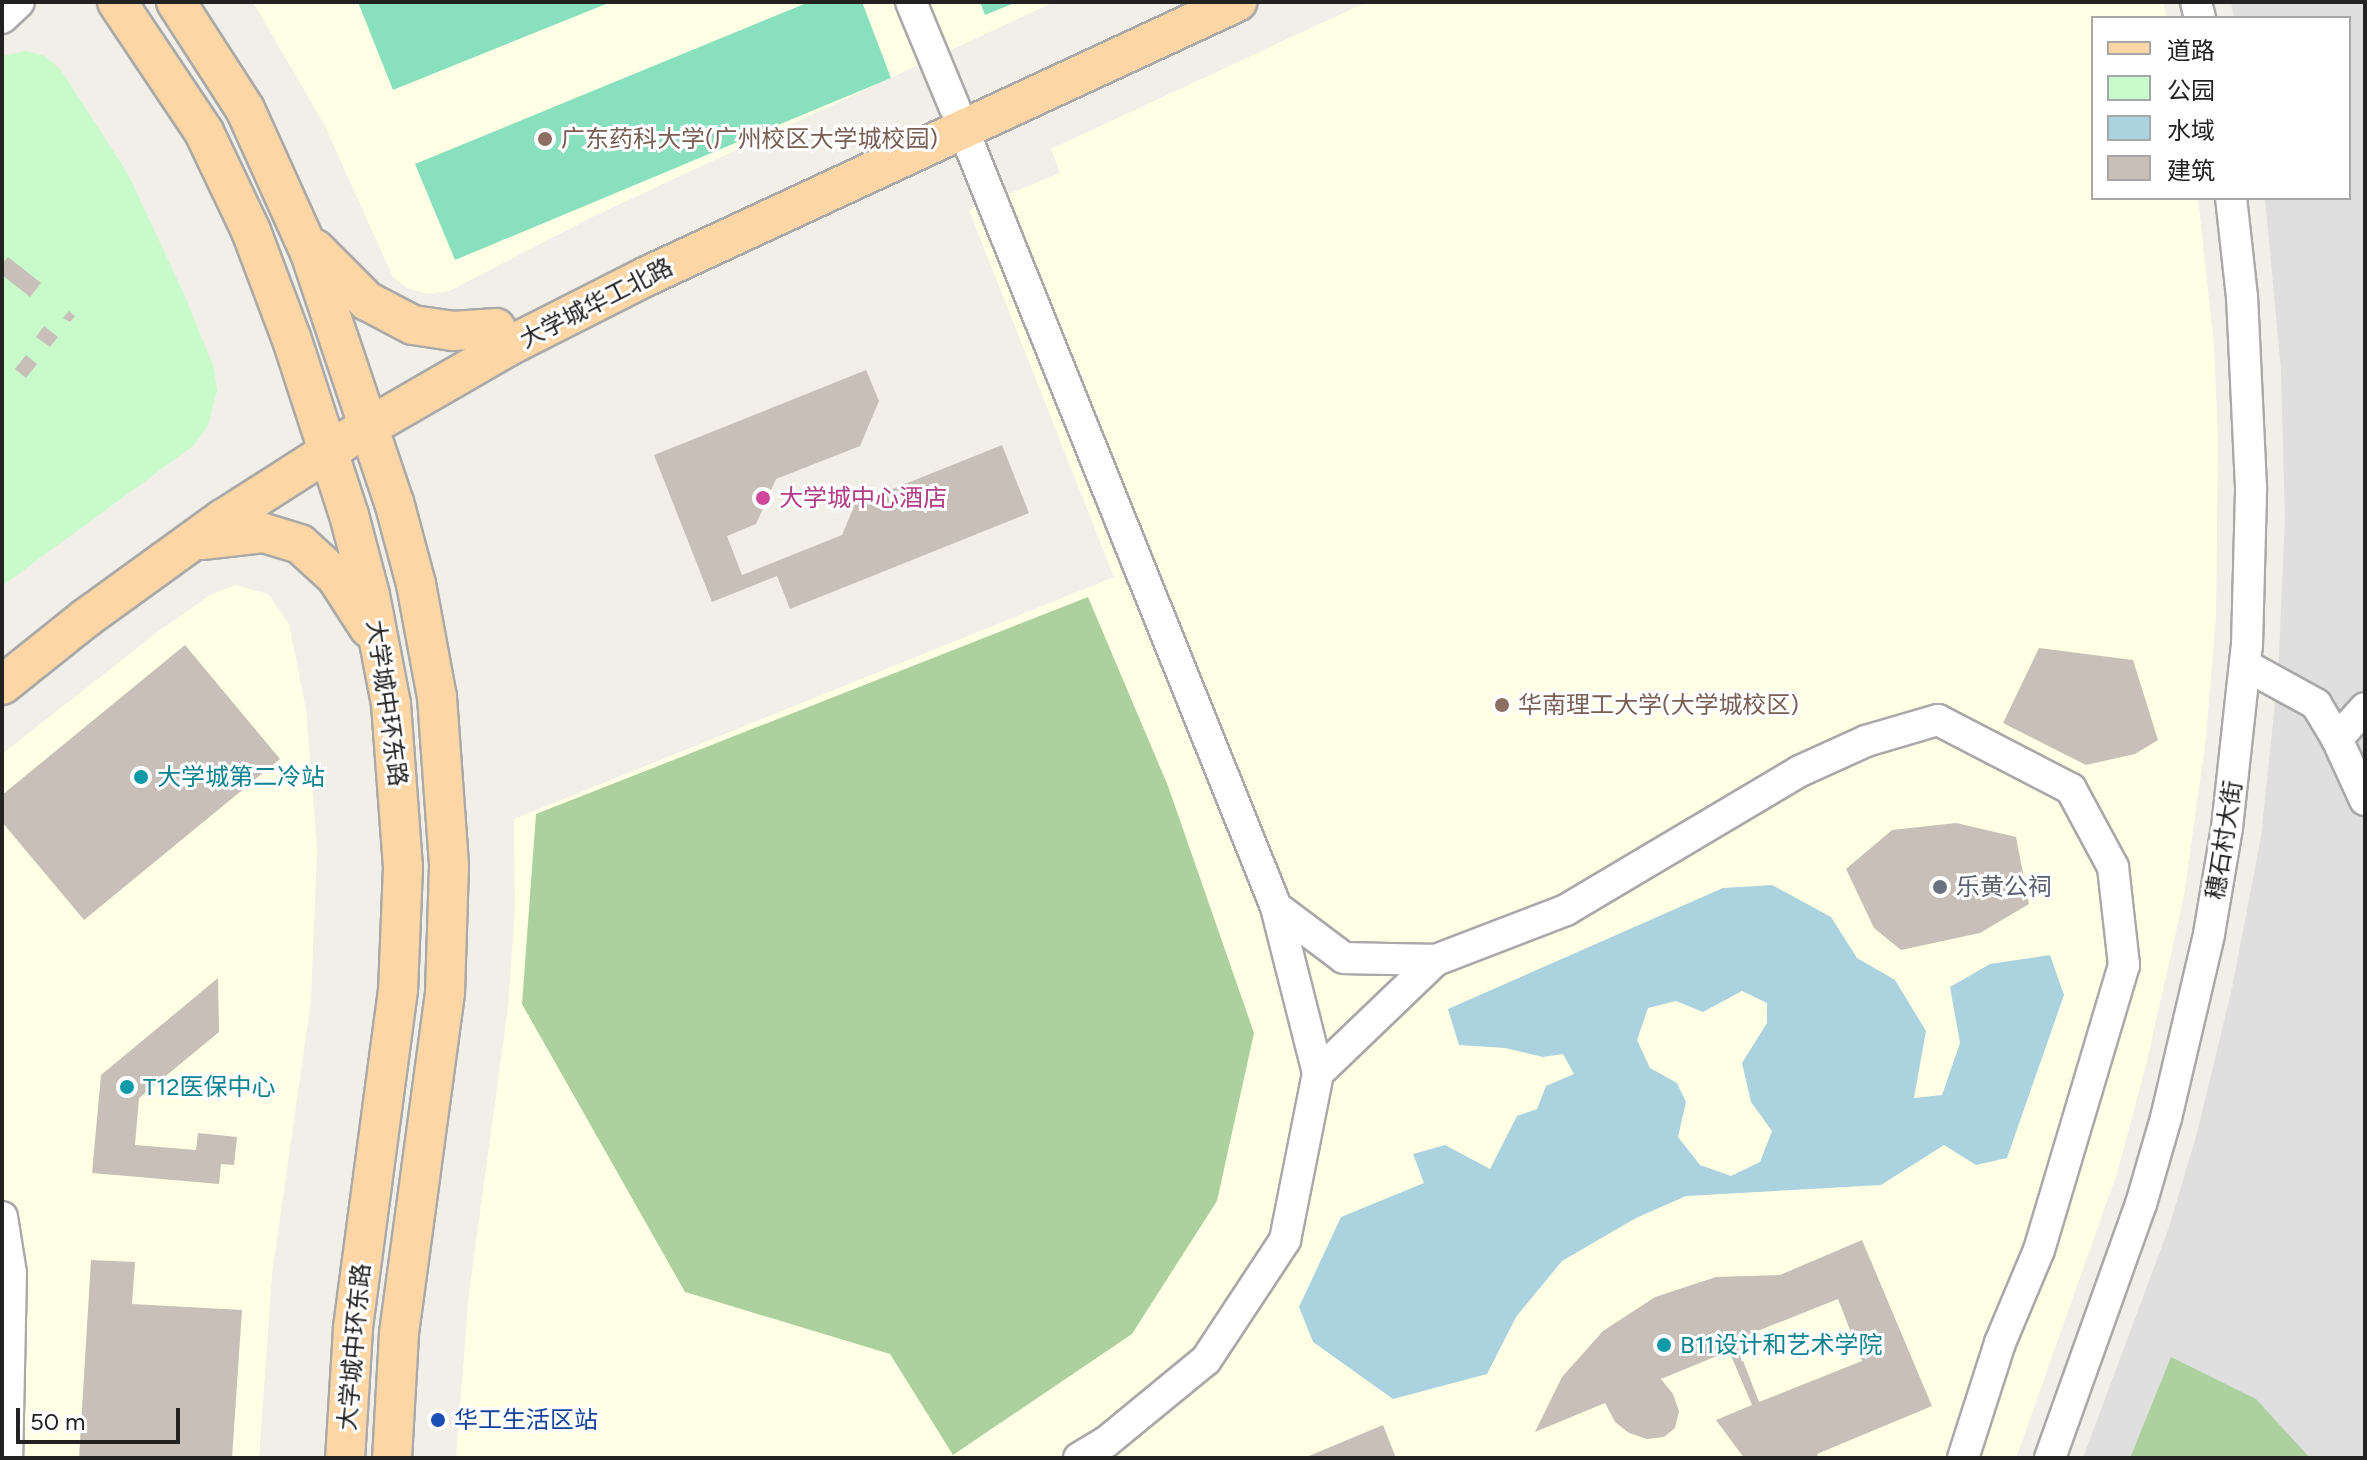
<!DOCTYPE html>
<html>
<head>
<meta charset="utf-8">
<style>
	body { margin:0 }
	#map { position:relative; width:2367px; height:1460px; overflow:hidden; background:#f2efe9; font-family:Figtree,"Noto Sans SC",sans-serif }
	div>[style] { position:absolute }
	.residential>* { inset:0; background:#e0dfdf }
	.education>* { inset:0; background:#ffffe5 }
	.forest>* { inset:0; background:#add19e }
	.park>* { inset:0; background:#c8facc }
	.pitch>* { inset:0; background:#88e0be }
	.water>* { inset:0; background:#aad3df }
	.building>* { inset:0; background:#c7bfb8 }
	.roads { filter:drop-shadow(2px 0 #a9a9a9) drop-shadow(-2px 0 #a9a9a9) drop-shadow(0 2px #a9a9a9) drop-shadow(0 -2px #a9a9a9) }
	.minor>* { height:30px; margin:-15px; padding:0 15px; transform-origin:15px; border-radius:15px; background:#fff }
	.major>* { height:38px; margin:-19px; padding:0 19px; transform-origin:19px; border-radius:19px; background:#fcd6a4 }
	.dots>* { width:22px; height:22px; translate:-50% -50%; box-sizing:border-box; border:4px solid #fff; border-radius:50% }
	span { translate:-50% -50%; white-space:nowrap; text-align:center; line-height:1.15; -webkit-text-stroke:6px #fff; paint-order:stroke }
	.education-label { font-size:24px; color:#785e54 }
	.left { translate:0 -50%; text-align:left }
	.street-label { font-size:24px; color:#222 }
	.hotel-label { font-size:24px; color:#b23c85 }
	.culture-label { font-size:24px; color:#0d838f }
	.worship-label { font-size:24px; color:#5b616d }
	.transit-label { font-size:24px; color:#164399 }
	.frame { position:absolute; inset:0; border:4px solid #222; pointer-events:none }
	.legend { position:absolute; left:2091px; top:16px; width:260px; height:184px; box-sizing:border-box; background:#fff; border:2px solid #a7a7a7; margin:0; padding:10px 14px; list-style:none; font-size:24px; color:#222 }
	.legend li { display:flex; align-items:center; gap:16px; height:40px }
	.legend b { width:40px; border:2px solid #a7a7a7 }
	.scale { position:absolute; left:16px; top:1408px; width:164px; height:36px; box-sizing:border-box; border:4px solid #222; border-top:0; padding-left:10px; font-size:24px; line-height:28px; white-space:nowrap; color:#222; -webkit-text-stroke:6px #fff; paint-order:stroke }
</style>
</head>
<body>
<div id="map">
	<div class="residential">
		<div style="clip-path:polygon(2231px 2px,2365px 2px,2365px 1458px,2083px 1458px,2169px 1227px,2197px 1133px,2232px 988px,2261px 837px,2278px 675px,2285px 520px,2281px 370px,2265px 198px,2349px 198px,2349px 18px,2234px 18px)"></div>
	</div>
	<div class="education">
		<div style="clip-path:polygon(253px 2px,1054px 2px,594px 216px,449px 291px,428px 294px,407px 288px,393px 277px,324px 124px)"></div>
		<div style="clip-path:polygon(1367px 2px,2163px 2px,2167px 18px,2093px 18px,2093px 198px,2198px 198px,2214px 346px,2218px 441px,2216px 615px,2206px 737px,2184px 896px,2146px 1065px,2117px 1173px,2016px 1458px,456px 1458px,469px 1293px,508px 1008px,515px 908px,514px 819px,1114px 577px,969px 210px,1060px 173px,1051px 149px)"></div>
		<div style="clip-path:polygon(235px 585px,268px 594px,289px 624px,306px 710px,317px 848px,311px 1000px,272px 1274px,259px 1458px,2px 1458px,2px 754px,159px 631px,210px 595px)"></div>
	</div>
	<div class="forest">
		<div style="clip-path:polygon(1088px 597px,1168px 786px,1254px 1033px,1217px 1201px,1132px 1334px,953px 1455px,890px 1354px,685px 1292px,522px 1004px,536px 814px)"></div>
		<div style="clip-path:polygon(2171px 1357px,2256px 1399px,2310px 1458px,2130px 1458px)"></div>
	</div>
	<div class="park">
		<div style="clip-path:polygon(26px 51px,45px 56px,61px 70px,128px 174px,184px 294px,214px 368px,217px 391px,208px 426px,193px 446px,2px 586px,2px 56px)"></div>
	</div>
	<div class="pitch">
		<div style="clip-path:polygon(358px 2px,611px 2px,393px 90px)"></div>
		<div style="clip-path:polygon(809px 2px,862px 2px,891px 78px,455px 260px,415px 164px)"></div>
		<div style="clip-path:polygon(980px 2px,1017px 2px,985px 15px)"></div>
	</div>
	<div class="water">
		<div style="clip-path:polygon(evenodd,1772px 885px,1831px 917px,1857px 958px,1895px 980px,1926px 1031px,1914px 1098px,1942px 1095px,1960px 1043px,1950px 987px,1990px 964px,2050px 955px,2064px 995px,2007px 1158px,1976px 1165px,1944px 1145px,1881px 1185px,1686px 1196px,1636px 1218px,1562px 1261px,1516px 1317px,1487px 1374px,1393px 1399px,1313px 1342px,1299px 1307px,1341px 1217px,1424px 1183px,1413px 1154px,1445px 1145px,1490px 1169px,1517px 1116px,1537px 1109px,1546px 1086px,1574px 1074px,1563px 1054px,1543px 1057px,1505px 1048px,1459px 1045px,1448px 1009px,1723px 888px,1772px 885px,1742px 991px,1767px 1003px,1767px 1023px,1742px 1063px,1751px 1102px,1772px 1131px,1760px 1162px,1731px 1176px,1700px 1165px,1678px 1137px,1686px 1102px,1677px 1083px,1650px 1068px,1637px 1040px,1648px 1008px,1676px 1001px,1703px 1012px,1742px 991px)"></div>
	</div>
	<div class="building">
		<div style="clip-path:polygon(8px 257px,41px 283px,30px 297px,2px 275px,2px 264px)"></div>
		<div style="clip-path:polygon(69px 311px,75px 316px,70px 322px,63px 318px)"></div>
		<div style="clip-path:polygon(44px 326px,58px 337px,50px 347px,36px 337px)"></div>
		<div style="clip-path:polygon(26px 355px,37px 364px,26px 378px,15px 369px)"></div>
		<div style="clip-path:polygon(866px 370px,879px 401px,860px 446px,776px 479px,756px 524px,727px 536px,742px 575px,842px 535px,855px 504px,1002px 445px,1029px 513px,790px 609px,777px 576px,712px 602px,654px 455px)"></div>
		<div style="clip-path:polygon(185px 645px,280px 759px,84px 920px,2px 822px,2px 795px)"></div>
		<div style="clip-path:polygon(2039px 648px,2133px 660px,2158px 740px,2135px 754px,2086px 765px,2003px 723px)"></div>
		<div style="clip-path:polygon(1956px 823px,2016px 837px,2029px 904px,1980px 933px,1901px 950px,1874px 928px,1846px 869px,1892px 830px)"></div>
		<div style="clip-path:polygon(218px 978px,219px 1032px,139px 1098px,135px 1145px,196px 1150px,198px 1133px,237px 1137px,234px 1165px,221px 1164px,219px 1184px,92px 1173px,101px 1075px)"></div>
		<div style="clip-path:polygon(evenodd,1862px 1240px,1932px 1406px,1817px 1454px,1819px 1458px,1744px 1458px,1716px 1420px,1752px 1405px,1729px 1351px,1661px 1379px,1673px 1394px,1679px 1411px,1675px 1428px,1664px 1437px,1647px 1439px,1629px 1433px,1615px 1422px,1605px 1403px,1535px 1432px,1562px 1377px,1603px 1331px,1655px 1297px,1716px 1277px,1780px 1275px,1862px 1240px,1838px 1299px,1862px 1361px,1759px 1402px,1735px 1340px,1838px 1299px)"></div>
		<div style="clip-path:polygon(91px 1260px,135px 1262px,132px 1304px,242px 1310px,232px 1458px,79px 1458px)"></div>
		<div style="clip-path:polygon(1383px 1425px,1396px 1458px,1304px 1458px)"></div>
	</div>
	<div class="roads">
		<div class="minor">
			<div style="left:911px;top:2px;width:115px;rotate:67.5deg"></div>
			<div style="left:2196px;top:2px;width:16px;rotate:76deg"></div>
			<div style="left:2px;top:18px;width:23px;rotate:-43deg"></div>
			<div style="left:963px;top:129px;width:839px;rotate:68.08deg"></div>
			<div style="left:1276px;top:907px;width:171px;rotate:75.8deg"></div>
			<div style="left:2254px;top:670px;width:71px;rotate:28.7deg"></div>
			<div style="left:2316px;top:704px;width:41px;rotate:59deg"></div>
			<div style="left:2365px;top:708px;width:42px;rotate:132.1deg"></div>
			<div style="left:2337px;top:739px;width:67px;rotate:65.3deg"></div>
			<div style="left:1276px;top:907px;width:85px;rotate:36.9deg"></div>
			<div style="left:1344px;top:958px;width:92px;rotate:1.2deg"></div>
			<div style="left:2px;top:1217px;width:57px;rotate:80.9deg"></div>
			<div style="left:11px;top:1273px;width:185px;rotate:91.2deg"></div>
			<div style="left:1079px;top:1458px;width:31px;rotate:-31deg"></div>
			<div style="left:1106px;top:1442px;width:129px;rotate:-39.4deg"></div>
			<div style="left:1206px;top:1360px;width:144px;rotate:-56.6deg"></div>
			<div style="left:1285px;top:1240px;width:170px;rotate:-78.8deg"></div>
			<div style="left:1318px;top:1073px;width:163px;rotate:-43.8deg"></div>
			<div style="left:1436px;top:960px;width:139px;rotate:-21deg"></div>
			<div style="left:1566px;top:910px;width:272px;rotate:-30.7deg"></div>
			<div style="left:1800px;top:771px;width:72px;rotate:-24.4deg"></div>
			<div style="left:1866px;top:741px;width:75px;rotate:-16.3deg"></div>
			<div style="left:1938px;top:720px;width:150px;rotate:27.4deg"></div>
			<div style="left:2071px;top:789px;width:89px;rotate:61.7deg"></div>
			<div style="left:2113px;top:867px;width:99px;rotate:83.6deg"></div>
			<div style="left:2124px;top:965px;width:297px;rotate:106.6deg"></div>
			<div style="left:2039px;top:1250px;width:101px;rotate:112.8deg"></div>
			<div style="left:2000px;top:1343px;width:121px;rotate:107.8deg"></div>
			<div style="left:2050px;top:1458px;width:270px;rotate:-70.3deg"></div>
			<div style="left:2141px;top:1204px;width:90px;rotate:-73.8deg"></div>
			<div style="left:2166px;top:1118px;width:189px;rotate:-76.8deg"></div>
			<div style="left:2209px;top:934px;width:108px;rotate:-80.4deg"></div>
			<div style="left:2227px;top:828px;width:184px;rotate:-83.8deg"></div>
			<div style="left:2247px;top:645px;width:158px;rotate:-88.5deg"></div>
			<div style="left:2251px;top:487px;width:190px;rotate:-92.7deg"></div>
			<div style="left:2242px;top:297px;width:100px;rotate:-96.3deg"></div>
		</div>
		<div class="major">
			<div style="left:117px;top:2px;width:156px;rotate:56.2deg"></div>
			<div style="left:204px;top:132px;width:110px;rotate:64.6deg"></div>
			<div style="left:251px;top:231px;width:116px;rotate:69.4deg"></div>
			<div style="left:292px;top:340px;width:184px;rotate:72deg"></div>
			<div style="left:349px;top:515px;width:83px;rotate:75.3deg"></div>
			<div style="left:370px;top:595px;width:111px;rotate:79.1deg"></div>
			<div style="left:391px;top:704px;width:163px;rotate:85.8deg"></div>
			<div style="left:403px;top:867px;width:123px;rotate:92.3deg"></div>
			<div style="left:398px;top:990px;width:342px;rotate:97.6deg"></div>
			<div style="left:353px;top:1329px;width:129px;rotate:93.5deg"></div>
			<div style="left:176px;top:2px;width:127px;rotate:57.2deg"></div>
			<div style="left:245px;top:109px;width:158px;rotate:65.7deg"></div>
			<div style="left:310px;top:253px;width:263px;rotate:71.4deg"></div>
			<div style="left:394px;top:502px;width:85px;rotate:75deg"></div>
			<div style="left:416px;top:584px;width:115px;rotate:79.5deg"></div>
			<div style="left:437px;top:697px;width:169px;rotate:85.9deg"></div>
			<div style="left:449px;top:866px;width:127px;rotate:91.8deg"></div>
			<div style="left:445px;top:993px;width:344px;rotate:97.7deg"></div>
			<div style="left:399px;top:1334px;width:124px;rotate:93.2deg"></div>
			<div style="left:315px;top:249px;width:74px;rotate:45deg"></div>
			<div style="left:367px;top:301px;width:52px;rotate:27.6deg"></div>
			<div style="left:413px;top:325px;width:40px;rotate:8.5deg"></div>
			<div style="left:453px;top:331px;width:43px;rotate:-4deg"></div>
			<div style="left:202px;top:540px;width:62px;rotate:-6.4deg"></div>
			<div style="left:264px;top:533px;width:38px;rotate:17deg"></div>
			<div style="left:300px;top:544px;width:49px;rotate:42.5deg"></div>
			<div style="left:336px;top:577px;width:61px;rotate:57.1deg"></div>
			<div style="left:2px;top:685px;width:107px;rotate:-38.6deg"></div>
			<div style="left:86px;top:618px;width:169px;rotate:-35.9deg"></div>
			<div style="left:223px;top:519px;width:154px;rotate:-32.6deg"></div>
			<div style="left:353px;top:436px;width:178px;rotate:-30deg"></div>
			<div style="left:507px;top:347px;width:157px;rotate:-26.9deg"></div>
			<div style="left:647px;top:276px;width:651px;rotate:-24.91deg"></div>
		</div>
	</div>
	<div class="dots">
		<div style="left:545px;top:139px;background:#8d6e63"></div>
		<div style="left:763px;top:498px;background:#d1479c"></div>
		<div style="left:1502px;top:705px;background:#8d6e63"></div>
		<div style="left:141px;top:777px;background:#0f9aa8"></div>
		<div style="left:1940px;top:887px;background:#6b7280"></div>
		<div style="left:127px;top:1087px;background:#0f9aa8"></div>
		<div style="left:1664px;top:1345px;background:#0f9aa8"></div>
		<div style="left:438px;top:1420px;background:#1a4fb4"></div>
	</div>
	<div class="education-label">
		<span class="left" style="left:561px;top:139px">广东药科大学(广州校区大学城校园)</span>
		<span class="left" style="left:1518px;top:705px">华南理工大学(大学城校区)</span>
	</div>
	<div class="street-label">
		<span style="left:596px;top:303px;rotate:-27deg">大学城华工北路</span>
		<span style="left:387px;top:703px;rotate:82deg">大学城中环东路</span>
		<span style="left:2224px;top:840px;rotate:-81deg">穗石村大街</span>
		<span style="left:354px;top:1347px;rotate:-85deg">大学城中环东路</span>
	</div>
	<div class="hotel-label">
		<span class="left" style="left:779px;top:498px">大学城中心酒店</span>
	</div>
	<div class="culture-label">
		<span class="left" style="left:157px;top:777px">大学城第二冷站</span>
		<span class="left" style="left:143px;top:1087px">T12医保中心</span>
		<span class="left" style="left:1680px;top:1345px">B11设计和艺术学院</span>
	</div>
	<div class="worship-label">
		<span class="left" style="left:1956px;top:887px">乐黄公祠</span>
	</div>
	<div class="transit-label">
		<span class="left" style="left:454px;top:1420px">华工生活区站</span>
	</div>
	<div class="frame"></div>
	<ul class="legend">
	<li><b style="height:10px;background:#fcd6a4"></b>道路</li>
	<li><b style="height:22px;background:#c8facc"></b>公园</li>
	<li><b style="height:22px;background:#aad3df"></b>水域</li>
	<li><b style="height:22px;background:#c7bfb8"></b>建筑</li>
	</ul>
	<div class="scale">50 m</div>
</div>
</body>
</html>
